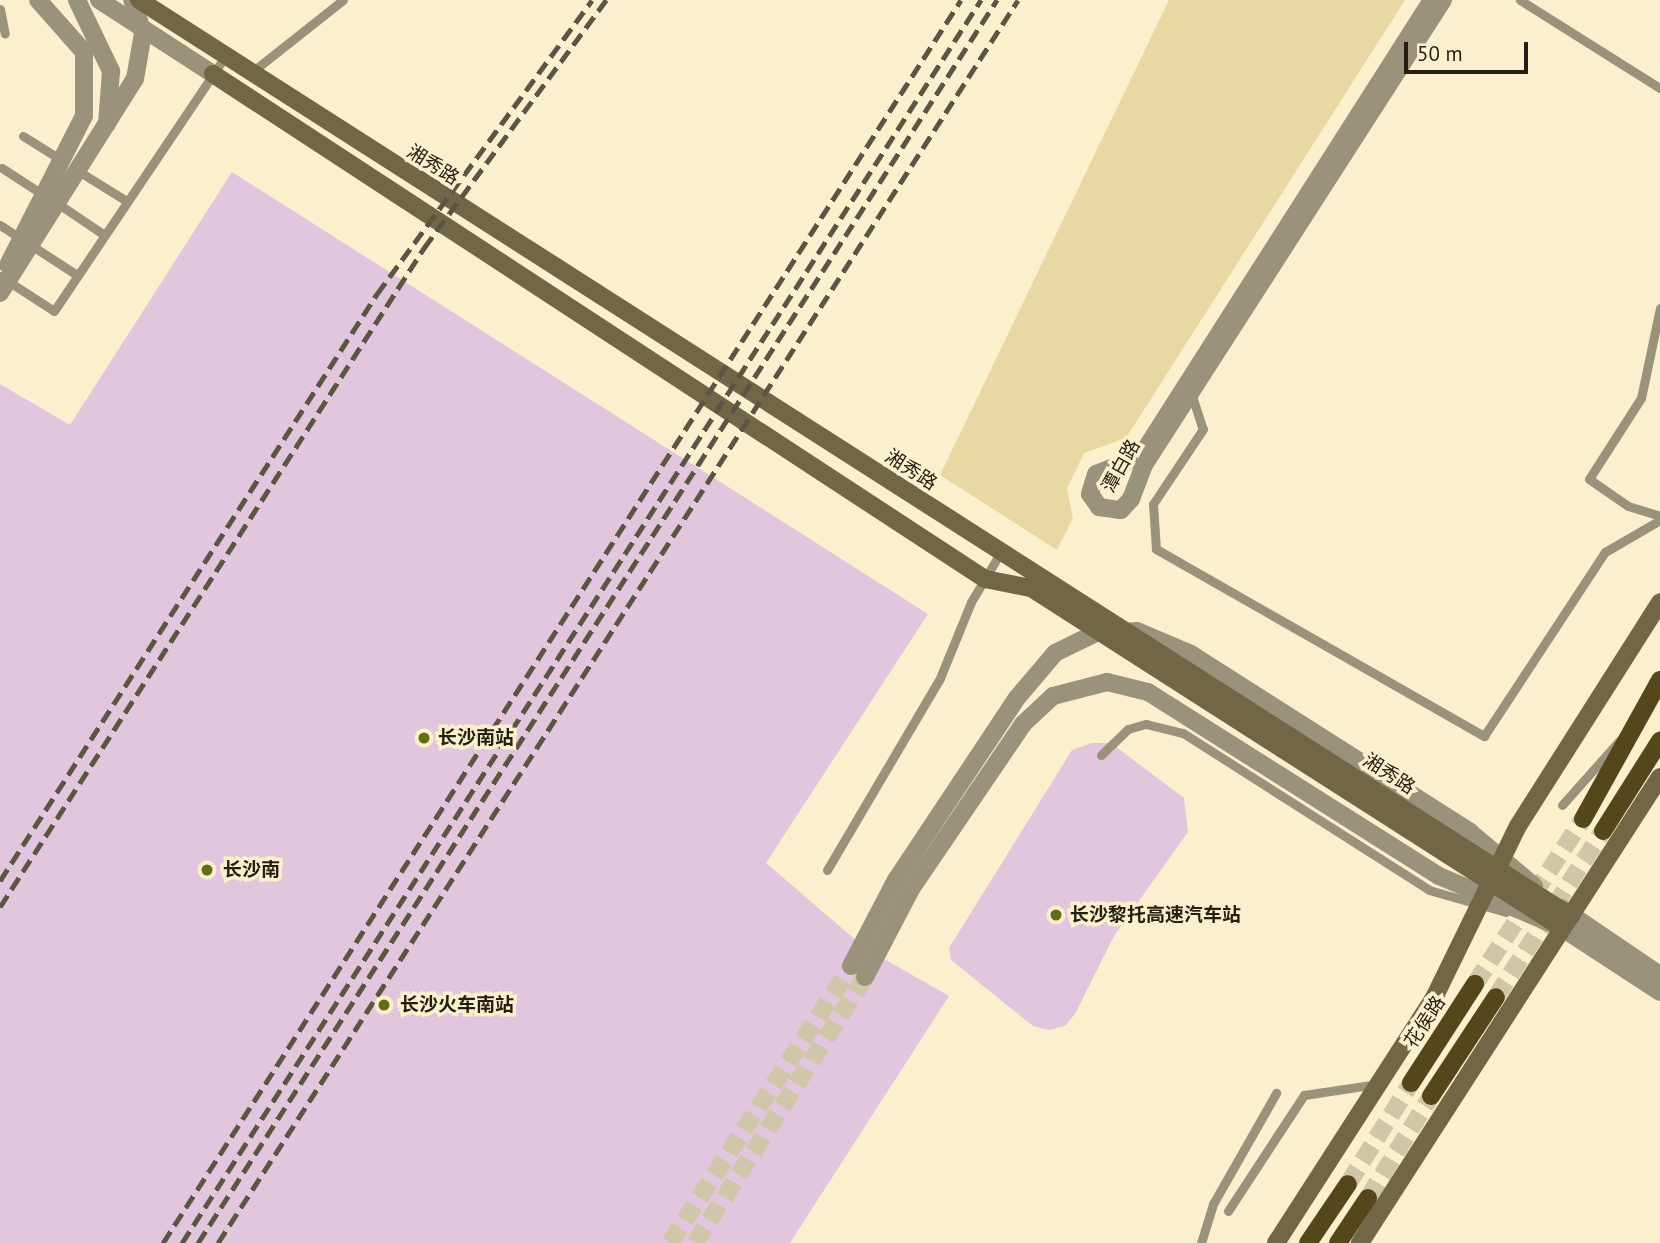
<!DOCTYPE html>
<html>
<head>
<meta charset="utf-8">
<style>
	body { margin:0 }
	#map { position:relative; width:1660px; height:1243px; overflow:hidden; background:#fbf0ce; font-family:"PT Sans","Noto Sans SC",sans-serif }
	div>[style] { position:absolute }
	.green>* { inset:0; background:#e9d8a4 }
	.building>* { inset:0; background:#e2c6de }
	.tertiary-tunnel>* { height:18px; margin-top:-9px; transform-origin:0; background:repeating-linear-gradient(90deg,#d0c6a9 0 18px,transparent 0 27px) }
	.primary-tunnel>* { height:18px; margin-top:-9px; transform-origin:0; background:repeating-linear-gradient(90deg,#d0c6a9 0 18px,transparent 0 27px) }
	.service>* { height:9px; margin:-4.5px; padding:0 4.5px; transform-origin:4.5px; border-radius:4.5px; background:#9a937c }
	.tertiary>* { height:18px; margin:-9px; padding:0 9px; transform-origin:9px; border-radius:9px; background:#9a937c }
	.secondary>* { height:18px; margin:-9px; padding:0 9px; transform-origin:9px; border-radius:9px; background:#716645 }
	.primary>* { height:18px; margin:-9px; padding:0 9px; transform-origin:9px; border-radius:9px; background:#55471b }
	.rail>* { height:5px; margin-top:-2.5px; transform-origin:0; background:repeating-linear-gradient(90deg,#5b5544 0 14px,transparent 0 21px) }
	.dots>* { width:19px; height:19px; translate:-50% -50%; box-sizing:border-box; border:4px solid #fbf0ce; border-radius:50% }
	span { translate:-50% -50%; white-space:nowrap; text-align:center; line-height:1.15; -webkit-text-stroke:7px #fbf0ce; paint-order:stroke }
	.street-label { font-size:19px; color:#231f13 }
	.poi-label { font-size:19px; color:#231f13; font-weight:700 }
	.left { translate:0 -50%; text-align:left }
	.scale { position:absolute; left:1404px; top:42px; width:124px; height:32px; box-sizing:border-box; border:4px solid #231f13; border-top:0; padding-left:9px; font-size:21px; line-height:24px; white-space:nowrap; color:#231f13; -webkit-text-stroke:5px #fbf0ce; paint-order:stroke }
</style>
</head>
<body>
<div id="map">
	<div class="green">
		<div style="clip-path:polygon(1169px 0,1405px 0,1126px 438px,1084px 453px,1067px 489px,1073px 518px,1057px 550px,940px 475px)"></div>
	</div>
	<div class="building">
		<div style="clip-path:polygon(232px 172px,928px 614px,766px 863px,865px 948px,949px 996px,790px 1243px,0 1243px,0 384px,70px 425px)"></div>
		<div style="clip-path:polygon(1092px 743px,1111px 743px,1184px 798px,1188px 832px,1114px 936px,1075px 1014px,1065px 1026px,1049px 1030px,1033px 1026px,951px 960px,949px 948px,1072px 750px)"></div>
	</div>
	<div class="tertiary-tunnel">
		<div style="left:670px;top:1243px;width:331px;rotate:-56.8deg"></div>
		<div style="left:695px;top:1243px;width:316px;rotate:-57.4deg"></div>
	</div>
	<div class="primary-tunnel">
		<div style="left:1475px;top:984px;width:197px;rotate:-56.8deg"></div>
		<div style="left:1496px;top:997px;width:197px;rotate:-57.2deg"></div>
		<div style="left:1348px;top:1184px;width:119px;rotate:-58deg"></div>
		<div style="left:1368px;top:1198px;width:120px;rotate:-58.3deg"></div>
	</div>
	<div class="service">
		<div style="left:1520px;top:0;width:165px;rotate:32.2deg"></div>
		<div style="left:0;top:9px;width:25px;rotate:79deg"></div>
		<div style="left:252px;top:72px;width:116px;rotate:-38.4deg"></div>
		<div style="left:23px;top:136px;width:47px;rotate:32deg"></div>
		<div style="left:2px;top:168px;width:51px;rotate:33.1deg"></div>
		<div style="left:75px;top:169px;width:59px;rotate:31.8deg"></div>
		<div style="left:57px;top:203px;width:55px;rotate:34deg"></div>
		<div style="left:0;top:225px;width:92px;rotate:33deg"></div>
		<div style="left:0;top:276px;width:64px;rotate:32.9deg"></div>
		<div style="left:54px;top:311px;width:306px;rotate:-56.1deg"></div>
		<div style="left:1660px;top:308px;width:92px;rotate:101.9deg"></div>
		<div style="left:1641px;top:398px;width:96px;rotate:122.7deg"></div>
		<div style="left:1589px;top:479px;width:47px;rotate:34.7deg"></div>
		<div style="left:1628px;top:506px;width:34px;rotate:17deg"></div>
		<div style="left:1191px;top:393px;width:38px;rotate:72deg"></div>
		<div style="left:1203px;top:429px;width:90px;rotate:123.7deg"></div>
		<div style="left:1153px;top:504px;width:45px;rotate:86.2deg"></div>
		<div style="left:1156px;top:549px;width:378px;rotate:29.7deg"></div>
		<div style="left:1484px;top:736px;width:220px;rotate:-56.7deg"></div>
		<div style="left:1605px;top:552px;width:64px;rotate:-30.2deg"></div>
		<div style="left:1101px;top:755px;width:37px;rotate:-44deg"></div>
		<div style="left:1128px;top:729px;width:19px;rotate:-16deg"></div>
		<div style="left:1146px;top:724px;width:38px;rotate:14deg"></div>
		<div style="left:1183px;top:733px;width:292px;rotate:32.5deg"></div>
		<div style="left:1429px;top:890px;width:80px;rotate:15.9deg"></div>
		<div style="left:1562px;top:805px;width:86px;rotate:-48.3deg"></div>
		<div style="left:827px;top:870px;width:223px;rotate:-59.5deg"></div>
		<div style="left:940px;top:678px;width:82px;rotate:-67.8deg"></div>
		<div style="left:971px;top:602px;width:55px;rotate:-59.2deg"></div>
		<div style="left:1228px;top:1211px;width:139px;rotate:-56.8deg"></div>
		<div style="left:1304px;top:1095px;width:75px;rotate:-8.5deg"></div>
		<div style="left:1201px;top:1243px;width:41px;rotate:-72.9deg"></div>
		<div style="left:1213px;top:1204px;width:128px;rotate:-60.4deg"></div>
	</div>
	<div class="tertiary">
		<div style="left:77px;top:0;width:79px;rotate:64.4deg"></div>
		<div style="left:111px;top:71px;width:53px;rotate:94.3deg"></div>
		<div style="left:99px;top:0;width:136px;rotate:33deg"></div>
		<div style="left:1432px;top:0;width:541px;rotate:122.54deg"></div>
		<div style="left:1141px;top:456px;width:48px;rotate:158.2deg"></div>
		<div style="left:1096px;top:474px;width:21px;rotate:107deg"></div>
		<div style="left:1090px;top:494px;width:16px;rotate:55deg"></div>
		<div style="left:1099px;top:507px;width:22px;rotate:8deg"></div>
		<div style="left:1121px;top:510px;width:15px;rotate:-48deg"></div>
		<div style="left:1131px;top:499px;width:36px;rotate:-69deg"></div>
		<div style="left:1144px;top:465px;width:553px;rotate:-57.26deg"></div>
		<div style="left:8px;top:265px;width:167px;rotate:-63deg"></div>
		<div style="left:84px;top:116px;width:64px;rotate:-90deg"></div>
		<div style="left:84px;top:52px;width:69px;rotate:-131.5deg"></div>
		<div style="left:0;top:293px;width:253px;rotate:-57.8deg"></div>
		<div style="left:135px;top:79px;width:47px;rotate:-80.1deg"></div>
		<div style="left:143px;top:33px;width:35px;rotate:-108deg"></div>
		<div style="left:1561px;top:908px;width:120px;rotate:34.1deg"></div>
		<div style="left:851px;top:966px;width:97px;rotate:-62.4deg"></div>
		<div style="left:896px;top:880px;width:219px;rotate:-56.4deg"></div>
		<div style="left:1017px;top:698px;width:59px;rotate:-49.8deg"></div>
		<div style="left:1055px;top:653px;width:48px;rotate:-26deg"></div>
		<div style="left:1098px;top:632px;width:39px;rotate:-1deg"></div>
		<div style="left:1137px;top:631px;width:59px;rotate:23.1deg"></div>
		<div style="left:1191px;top:654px;width:331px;rotate:32.5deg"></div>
		<div style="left:1470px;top:832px;width:84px;rotate:40.2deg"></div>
		<div style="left:865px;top:977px;width:99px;rotate:-62.4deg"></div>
		<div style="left:911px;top:889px;width:199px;rotate:-55.8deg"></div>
		<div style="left:1023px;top:724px;width:41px;rotate:-43deg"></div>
		<div style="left:1053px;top:696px;width:56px;rotate:-14.5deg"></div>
		<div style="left:1107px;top:682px;width:42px;rotate:13.7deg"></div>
		<div style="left:1148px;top:692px;width:344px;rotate:32.3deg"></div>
		<div style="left:1439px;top:876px;width:134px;rotate:22.9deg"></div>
		<div style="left:1562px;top:928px;width:117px;rotate:33.1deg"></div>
	</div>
	<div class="secondary">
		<div style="left:139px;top:0;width:1700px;rotate:32.61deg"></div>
		<div style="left:213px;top:74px;width:923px;rotate:33.19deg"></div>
		<div style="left:985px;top:579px;width:47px;rotate:11.1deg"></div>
		<div style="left:1031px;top:588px;width:631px;rotate:32.63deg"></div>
		<div style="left:1276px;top:1243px;width:292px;rotate:-57.2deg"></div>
		<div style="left:1434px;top:998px;width:191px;rotate:-64deg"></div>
		<div style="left:1518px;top:826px;width:265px;rotate:-57.6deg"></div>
		<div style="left:1360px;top:1243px;width:554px;rotate:-57.23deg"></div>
	</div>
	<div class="primary">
		<div style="left:1583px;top:819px;width:159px;rotate:-61deg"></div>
		<div style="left:1603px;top:831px;width:107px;rotate:-57.7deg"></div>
		<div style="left:1411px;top:1083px;width:118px;rotate:-57.1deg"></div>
		<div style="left:1431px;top:1096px;width:118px;rotate:-56.7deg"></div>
		<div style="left:1308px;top:1243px;width:71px;rotate:-55.9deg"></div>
		<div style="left:1338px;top:1243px;width:54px;rotate:-56.3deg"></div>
	</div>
	<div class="rail">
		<div style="left:0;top:881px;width:698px;rotate:-57.29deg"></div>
		<div style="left:377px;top:294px;width:364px;rotate:-53.8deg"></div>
		<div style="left:0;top:907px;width:784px;rotate:-57.24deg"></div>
		<div style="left:424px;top:248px;width:308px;rotate:-53.7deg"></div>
		<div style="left:163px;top:1243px;width:1477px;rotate:-57.3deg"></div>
		<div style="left:182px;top:1243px;width:1478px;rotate:-57.27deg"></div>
		<div style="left:198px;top:1243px;width:1478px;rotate:-57.27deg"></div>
		<div style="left:218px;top:1243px;width:1478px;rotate:-57.23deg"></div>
	</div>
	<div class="dots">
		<div style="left:424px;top:738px;background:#616e18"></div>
		<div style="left:207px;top:870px;background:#616e18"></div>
		<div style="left:1056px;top:915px;background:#616e18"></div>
		<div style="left:384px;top:1005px;background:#616e18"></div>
	</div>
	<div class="street-label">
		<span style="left:433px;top:165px;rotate:32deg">湘秀路</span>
		<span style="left:1121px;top:466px;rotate:-61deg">潭白路</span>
		<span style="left:911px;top:470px;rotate:33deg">湘秀路</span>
		<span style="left:1389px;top:774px;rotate:33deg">湘秀路</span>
		<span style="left:1425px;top:1022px;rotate:-57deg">花侯路</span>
	</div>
	<div class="poi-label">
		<span class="left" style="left:438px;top:738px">长沙南站</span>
		<span class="left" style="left:223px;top:870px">长沙南</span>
		<span class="left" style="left:1070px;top:915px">长沙黎托高速汽车站</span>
		<span class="left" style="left:400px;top:1005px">长沙火车南站</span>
	</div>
	<div class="scale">50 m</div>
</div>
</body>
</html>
